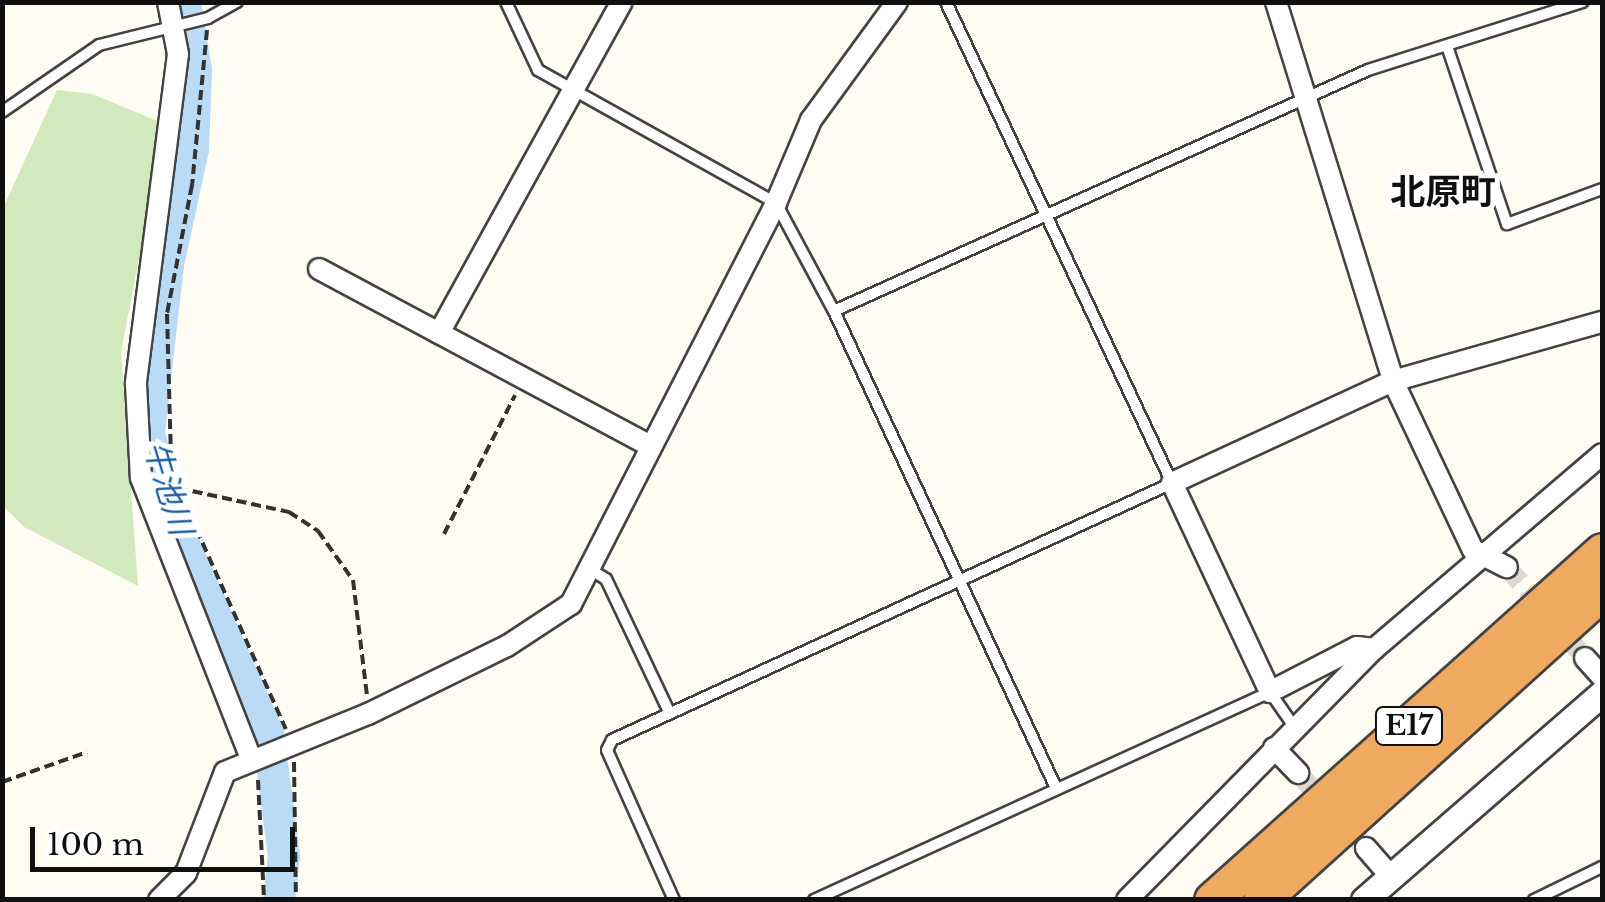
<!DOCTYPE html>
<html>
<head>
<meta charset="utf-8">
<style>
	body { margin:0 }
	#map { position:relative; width:1605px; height:902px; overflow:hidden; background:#fffdf3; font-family:"Libre Baskerville","Noto Sans JP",serif }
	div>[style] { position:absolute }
	.green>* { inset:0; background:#d1e9bd }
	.river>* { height:32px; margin:-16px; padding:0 16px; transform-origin:16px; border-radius:16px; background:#b9dbf5 }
	.minor-tunnel>* { height:20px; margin-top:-10px; transform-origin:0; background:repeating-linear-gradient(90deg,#dbd9d1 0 20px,transparent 0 30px) }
	.path>* { height:4px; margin-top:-2px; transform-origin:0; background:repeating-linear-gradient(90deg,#323232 0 10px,transparent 0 15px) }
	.roads { filter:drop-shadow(2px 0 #434343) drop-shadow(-2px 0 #434343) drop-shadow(0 2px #434343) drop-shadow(0 -2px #434343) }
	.service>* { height:10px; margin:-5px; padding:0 5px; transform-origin:5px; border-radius:5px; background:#fff }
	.minor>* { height:20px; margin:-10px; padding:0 10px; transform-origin:10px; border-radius:10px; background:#fff }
	.tertiary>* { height:25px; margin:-12.5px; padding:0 12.5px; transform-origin:12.5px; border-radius:12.5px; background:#fff }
	.motorway>* { height:35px; margin:-17.5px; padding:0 17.5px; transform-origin:17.5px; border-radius:17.5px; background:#f0aa60 }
	span { translate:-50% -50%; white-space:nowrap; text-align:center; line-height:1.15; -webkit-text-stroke:10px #fff; paint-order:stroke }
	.shield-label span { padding:2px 8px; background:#fff; border:2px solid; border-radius:8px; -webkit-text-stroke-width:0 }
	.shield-label { font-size:28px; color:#101010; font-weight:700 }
	.water-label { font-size:32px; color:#1b5fa0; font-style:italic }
	.quarter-label { font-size:35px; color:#101010; font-weight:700 }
	.frame { position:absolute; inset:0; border:5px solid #101010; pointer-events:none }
	.scale { position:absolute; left:30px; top:827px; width:265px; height:45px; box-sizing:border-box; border:5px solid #101010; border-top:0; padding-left:12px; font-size:30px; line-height:35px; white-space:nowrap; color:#101010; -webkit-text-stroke:8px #fff; paint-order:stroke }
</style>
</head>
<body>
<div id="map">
	<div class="green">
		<div style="clip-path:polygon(57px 90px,92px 94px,165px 124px,121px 352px,138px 586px,24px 527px,3px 506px,3px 208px)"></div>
	</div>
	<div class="river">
		<div style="left:185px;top:2px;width:70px;rotate:80.9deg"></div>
		<div style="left:196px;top:71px;width:78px;rotate:92.2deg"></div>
		<div style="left:193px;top:149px;width:119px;rotate:102.2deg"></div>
		<div style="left:168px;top:265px;width:169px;rotate:96.5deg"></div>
		<div style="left:149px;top:433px;width:80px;rotate:75.4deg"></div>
		<div style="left:169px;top:510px;width:244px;rotate:66.1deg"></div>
		<div style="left:268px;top:733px;width:124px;rotate:82.6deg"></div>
		<div style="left:284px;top:856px;width:44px;rotate:96.5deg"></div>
	</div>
	<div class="minor-tunnel">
		<div style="left:1507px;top:567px;width:120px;rotate:49.4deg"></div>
		<div style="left:1298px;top:773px;width:101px;rotate:47.8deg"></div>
	</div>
	<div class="path">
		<div style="left:207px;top:30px;width:156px;rotate:95.5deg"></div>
		<div style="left:192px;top:185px;width:131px;rotate:101deg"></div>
		<div style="left:167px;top:314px;width:142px;rotate:88.4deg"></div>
		<div style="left:171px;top:456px;width:33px;rotate:78deg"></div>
		<div style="left:178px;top:488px;width:264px;rotate:65.9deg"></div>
		<div style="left:178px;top:488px;width:114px;rotate:12.2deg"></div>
		<div style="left:289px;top:512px;width:35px;rotate:33deg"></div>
		<div style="left:318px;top:531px;width:60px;rotate:54.5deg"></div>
		<div style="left:353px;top:580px;width:116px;rotate:83.1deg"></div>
		<div style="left:444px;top:534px;width:156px;rotate:-62.9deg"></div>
		<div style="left:294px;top:762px;width:138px;rotate:89.2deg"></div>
		<div style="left:258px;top:780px;width:120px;rotate:87.1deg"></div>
		<div style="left:2px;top:782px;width:90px;rotate:-19.4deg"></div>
	</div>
	<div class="roads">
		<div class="service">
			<div style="left:506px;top:2px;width:75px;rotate:64.8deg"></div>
			<div style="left:538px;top:70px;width:273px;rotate:29.2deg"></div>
			<div style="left:776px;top:203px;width:123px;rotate:61.8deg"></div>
			<div style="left:834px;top:311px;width:526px;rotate:65.04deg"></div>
			<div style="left:1447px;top:46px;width:188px;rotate:71.4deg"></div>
			<div style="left:1507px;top:224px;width:101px;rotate:-20.2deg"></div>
			<div style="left:2px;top:112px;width:118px;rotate:-34.6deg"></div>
			<div style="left:99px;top:45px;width:112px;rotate:-13.9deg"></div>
			<div style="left:208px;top:18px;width:33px;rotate:-29deg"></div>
			<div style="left:834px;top:311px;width:586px;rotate:-24.29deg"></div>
			<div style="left:1368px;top:70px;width:225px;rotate:-17.6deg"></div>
			<div style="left:593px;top:571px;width:15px;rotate:32deg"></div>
			<div style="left:606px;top:579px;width:149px;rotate:64.6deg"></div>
			<div style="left:674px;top:900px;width:164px;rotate:-114.1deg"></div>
			<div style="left:607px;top:750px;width:11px;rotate:-63deg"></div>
			<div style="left:612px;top:740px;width:616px;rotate:-24.65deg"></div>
			<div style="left:1172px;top:483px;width:531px;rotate:-115.17deg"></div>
			<div style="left:814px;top:900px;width:501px;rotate:-24.52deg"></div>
			<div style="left:1270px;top:692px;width:44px;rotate:55.2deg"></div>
			<div style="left:1534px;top:900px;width:76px;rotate:-25.9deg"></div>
		</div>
		<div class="minor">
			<div style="left:168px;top:2px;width:53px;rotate:79.1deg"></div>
			<div style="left:178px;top:54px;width:333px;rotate:97.3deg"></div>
			<div style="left:136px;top:384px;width:94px;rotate:87deg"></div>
			<div style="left:141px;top:478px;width:299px;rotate:68.6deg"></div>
			<div style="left:1276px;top:2px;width:397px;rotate:72.8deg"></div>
			<div style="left:1393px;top:381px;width:187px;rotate:64.7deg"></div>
			<div style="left:1473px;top:550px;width:38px;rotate:27deg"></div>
			<div style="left:319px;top:269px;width:374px;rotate:28.1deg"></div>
			<div style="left:439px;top:333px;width:378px;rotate:-61.1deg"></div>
			<div style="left:1374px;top:649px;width:17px;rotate:-173deg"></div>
			<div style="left:1357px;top:647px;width:98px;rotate:152.7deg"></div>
			<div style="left:1270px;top:692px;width:231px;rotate:-115.1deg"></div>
			<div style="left:1172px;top:483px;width:243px;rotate:-24.8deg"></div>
			<div style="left:1393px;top:381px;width:217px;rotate:-15.8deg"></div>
			<div style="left:1585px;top:658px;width:25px;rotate:48deg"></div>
			<div style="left:1274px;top:748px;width:35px;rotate:46deg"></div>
			<div style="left:1366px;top:848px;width:38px;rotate:49deg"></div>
			<div style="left:159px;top:900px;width:38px;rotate:-45deg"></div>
			<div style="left:186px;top:873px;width:108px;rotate:-68.9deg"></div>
			<div style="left:225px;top:772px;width:154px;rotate:-22.1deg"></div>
			<div style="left:368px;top:714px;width:155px;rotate:-26.1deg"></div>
			<div style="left:507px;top:646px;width:77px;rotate:-33.3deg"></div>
			<div style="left:571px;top:604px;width:450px;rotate:-62.9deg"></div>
			<div style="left:776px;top:203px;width:90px;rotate:-67.1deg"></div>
			<div style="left:811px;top:120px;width:146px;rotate:-53.9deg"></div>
			<div style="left:1127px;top:900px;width:352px;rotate:-45.5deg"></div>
			<div style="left:1374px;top:649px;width:300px;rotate:-40.5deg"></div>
		</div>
		<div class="tertiary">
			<div style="left:1364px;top:900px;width:315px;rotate:-41deg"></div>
		</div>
		<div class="motorway">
			<div style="left:1212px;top:900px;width:523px;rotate:-41.82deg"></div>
			<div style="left:1261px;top:900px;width:460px;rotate:-42.1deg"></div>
		</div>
	</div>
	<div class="shield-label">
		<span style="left:1409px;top:726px">E17</span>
	</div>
	<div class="water-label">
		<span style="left:168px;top:488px;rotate:73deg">牛池川</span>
	</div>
	<div class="quarter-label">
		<span style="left:1443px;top:192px">北原町</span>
	</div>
	<div class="frame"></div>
	<div class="scale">100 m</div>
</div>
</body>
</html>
